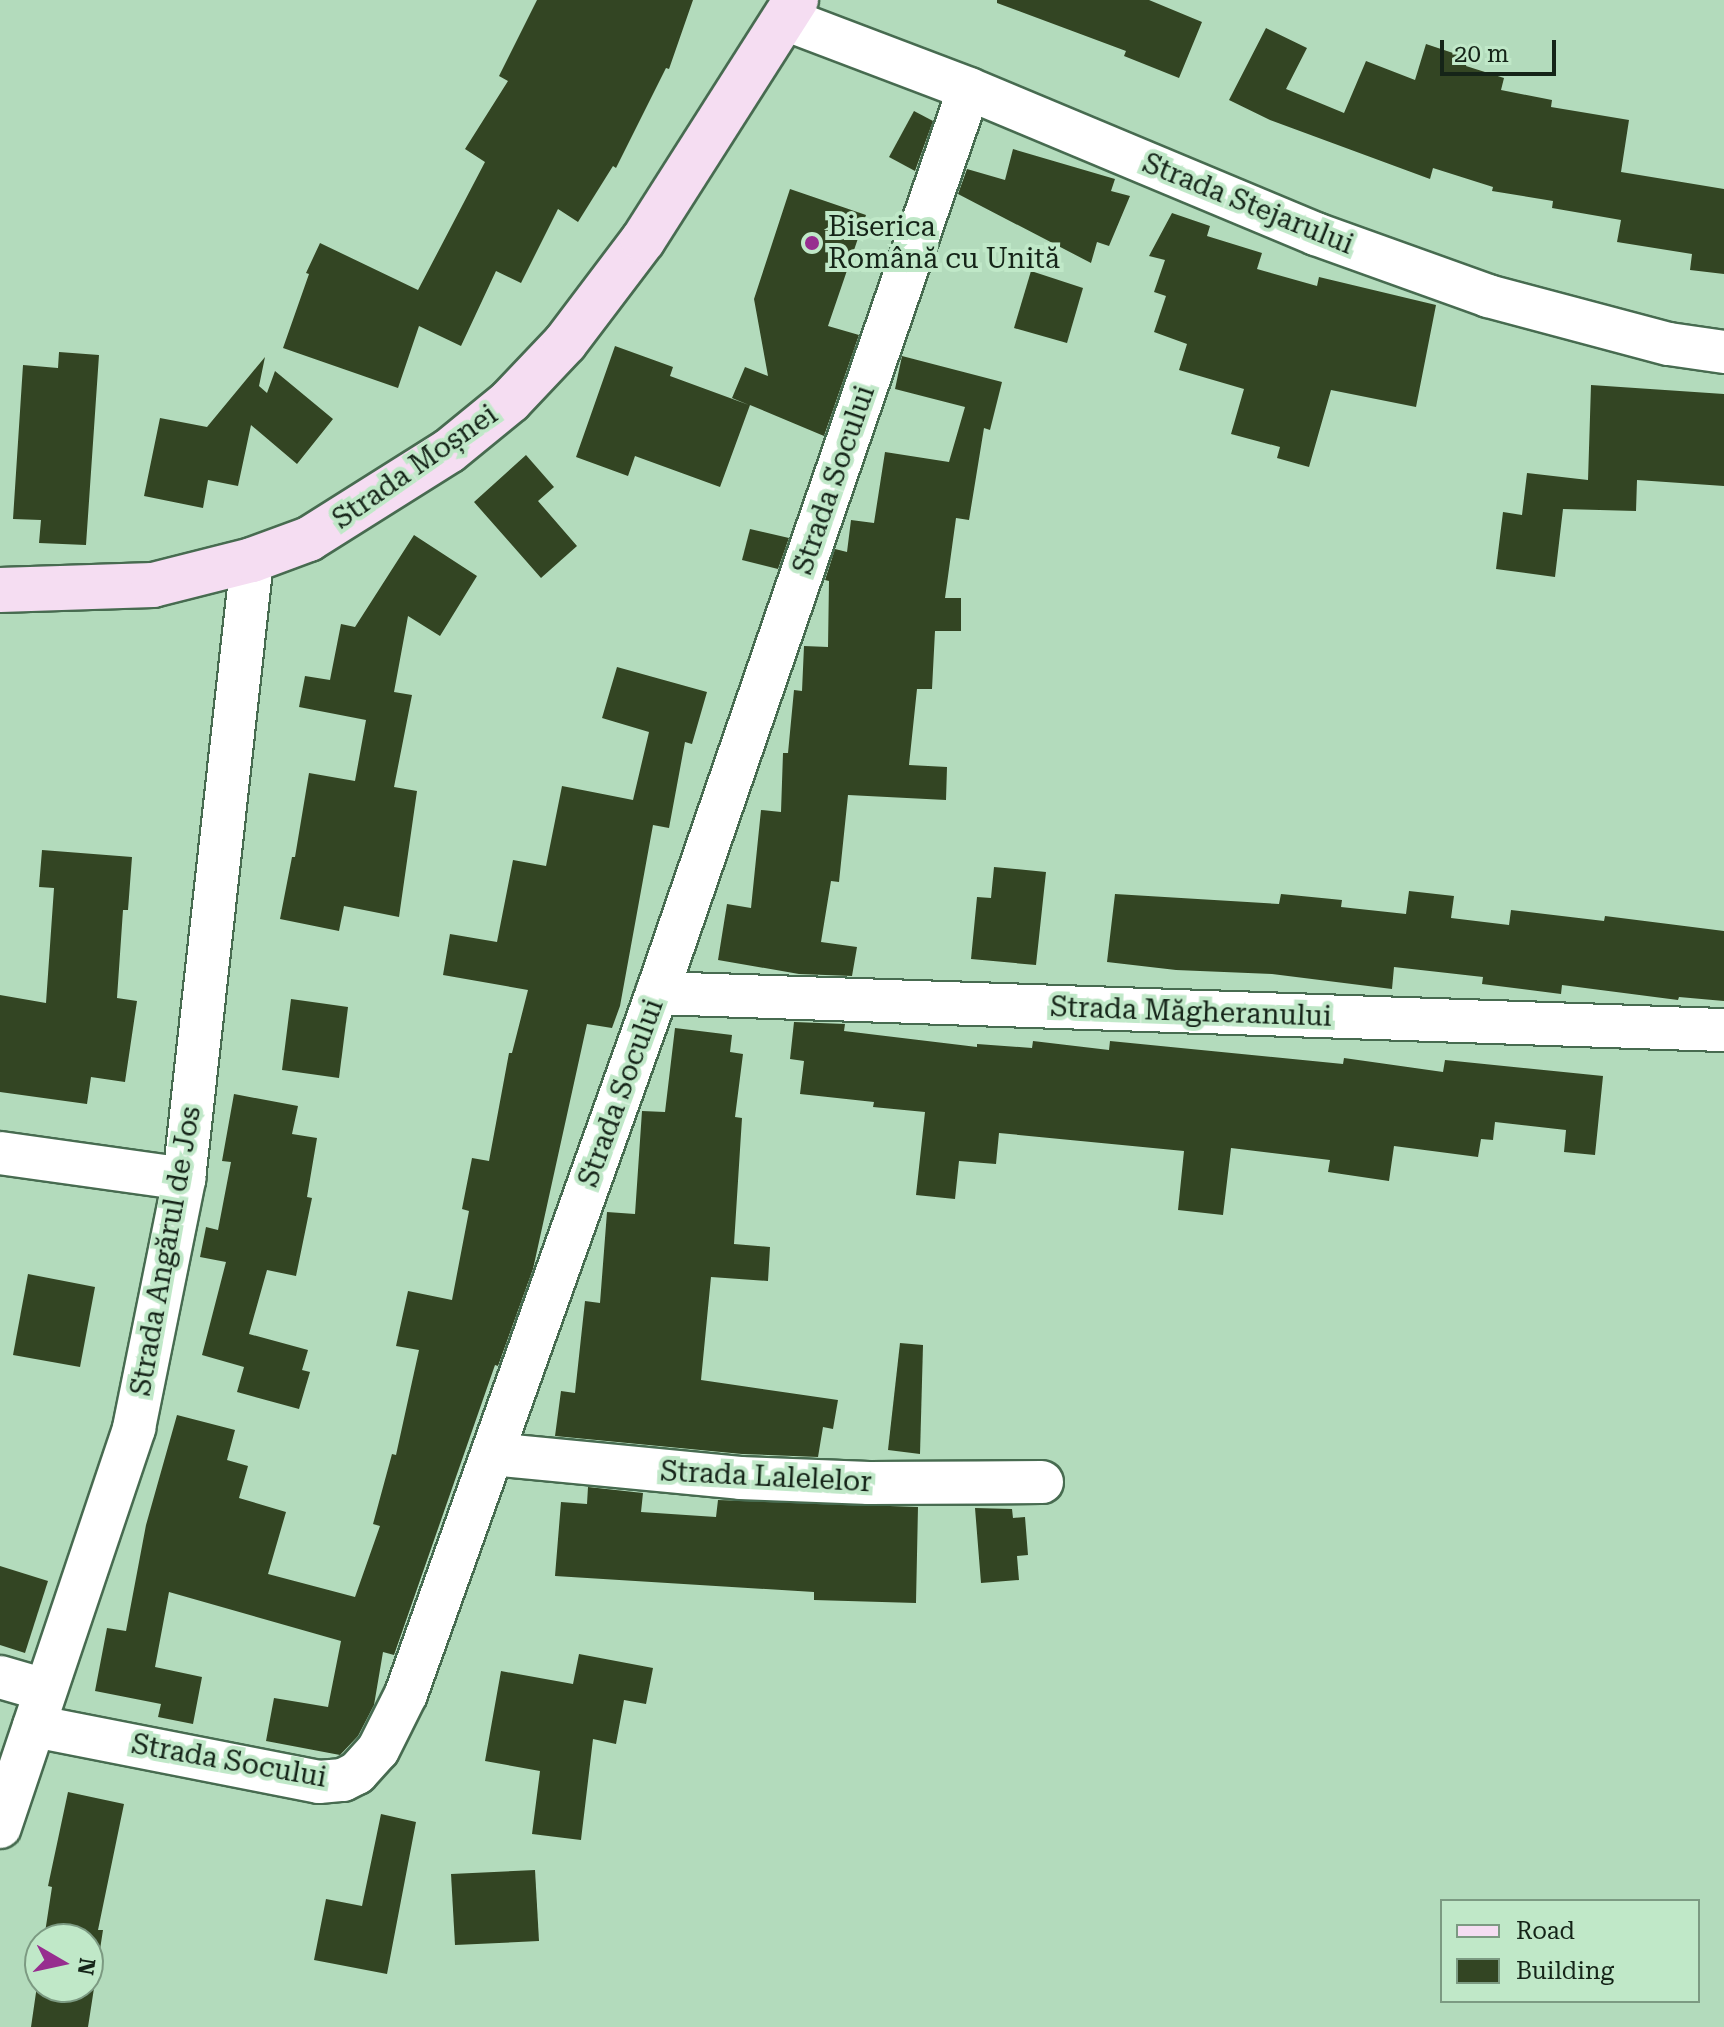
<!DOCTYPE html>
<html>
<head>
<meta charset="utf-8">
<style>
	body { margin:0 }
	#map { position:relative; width:1724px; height:2027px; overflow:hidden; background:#b3dbbc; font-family:"Roboto Serif",serif }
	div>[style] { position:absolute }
	.building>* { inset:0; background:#334523 }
	.roads { filter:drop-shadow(2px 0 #476b50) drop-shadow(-2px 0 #476b50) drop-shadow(0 2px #476b50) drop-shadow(0 -2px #476b50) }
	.street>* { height:42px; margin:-21px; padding:0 21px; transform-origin:21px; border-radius:21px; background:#fff }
	.secondary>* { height:44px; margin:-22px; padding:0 22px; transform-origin:22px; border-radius:22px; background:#f5ddf2 }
	.dots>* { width:22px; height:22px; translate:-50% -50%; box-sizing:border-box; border:4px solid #c0e8c8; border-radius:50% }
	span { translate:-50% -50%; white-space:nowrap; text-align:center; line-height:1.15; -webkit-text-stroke:8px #c0e8c8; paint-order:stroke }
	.street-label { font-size:28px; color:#152418 }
	.poi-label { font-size:28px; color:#152418 }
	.left { translate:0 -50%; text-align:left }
	.legend { position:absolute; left:1440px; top:1899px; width:260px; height:104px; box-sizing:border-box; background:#c0e8c8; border:2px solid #7c9a82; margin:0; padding:10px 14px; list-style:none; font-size:24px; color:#152418 }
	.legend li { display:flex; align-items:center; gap:16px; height:40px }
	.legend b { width:40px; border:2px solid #7c9a82 }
	.north { position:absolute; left:24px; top:1923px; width:80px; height:80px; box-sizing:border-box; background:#c0e8c8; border:2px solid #7c9a82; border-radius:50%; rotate:99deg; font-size:22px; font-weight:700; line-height:32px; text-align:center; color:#152418 }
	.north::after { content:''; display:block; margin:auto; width:28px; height:36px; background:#972d8f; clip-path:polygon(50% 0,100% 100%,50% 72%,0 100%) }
	.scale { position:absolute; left:1440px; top:40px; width:116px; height:36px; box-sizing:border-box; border:4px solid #152418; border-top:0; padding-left:10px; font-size:24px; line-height:28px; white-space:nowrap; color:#152418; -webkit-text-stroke:6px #c0e8c8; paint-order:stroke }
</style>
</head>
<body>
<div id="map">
	<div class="building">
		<div style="clip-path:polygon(537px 0,693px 0,669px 69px,666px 68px,616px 168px,613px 166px,578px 222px,558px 209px,521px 283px,496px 271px,461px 346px,419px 326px,398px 388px,283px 348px,309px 274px,306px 273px,320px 243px,418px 290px,485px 162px,465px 149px,508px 81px,499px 76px)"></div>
		<div style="clip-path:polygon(997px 0,1149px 0,1202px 22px,1179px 78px,1124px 56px,1126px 51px,997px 3px)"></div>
		<div style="clip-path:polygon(1266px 28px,1307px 48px,1286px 89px,1344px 113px,1366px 61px,1415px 80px,1426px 44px,1468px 58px,1466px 66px,1504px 78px,1501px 90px,1552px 100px,1551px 107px,1629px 120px,1621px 172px,1724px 189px,1724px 274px,1690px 270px,1692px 254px,1617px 242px,1621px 220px,1552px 208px,1553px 201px,1492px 191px,1493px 187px,1433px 168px,1430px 179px,1270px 120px,1229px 100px)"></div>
		<div style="clip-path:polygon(914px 111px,933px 121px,915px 171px,889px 157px)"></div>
		<div style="clip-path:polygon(1013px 149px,1115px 179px,1111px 191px,1130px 196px,1109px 246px,1097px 242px,1091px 263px,958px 194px,967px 169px,1005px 180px)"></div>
		<div style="clip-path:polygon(790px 189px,866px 215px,828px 326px,859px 335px,824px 436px,750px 405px,720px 487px,635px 456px,628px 476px,576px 457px,615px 346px,673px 367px,670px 376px,749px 405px,732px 398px,745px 367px,768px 376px,754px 299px)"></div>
		<div style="clip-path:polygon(1172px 213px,1210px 226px,1207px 236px,1262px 253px,1257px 269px,1317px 286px,1319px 277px,1436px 305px,1416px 407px,1331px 390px,1309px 467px,1277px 458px,1280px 447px,1231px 434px,1244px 389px,1179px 370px,1187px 344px,1154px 332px,1166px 296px,1154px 292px,1165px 260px,1149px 256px)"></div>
		<div style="clip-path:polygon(1031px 271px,1083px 288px,1067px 343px,1014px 328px)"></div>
		<div style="clip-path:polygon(59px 352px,99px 355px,86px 545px,39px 543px,41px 520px,13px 519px,23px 365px,58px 368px)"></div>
		<div style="clip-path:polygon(902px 356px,1002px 382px,990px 430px,984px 428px,969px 520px,956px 518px,945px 598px,961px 598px,961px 631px,935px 631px,932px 689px,917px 689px,909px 765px,947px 767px,946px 800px,848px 795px,839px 882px,831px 881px,821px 942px,857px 947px,852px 976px,799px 974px,718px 960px,727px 904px,751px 908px,761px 810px,781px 812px,783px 753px,788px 753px,794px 690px,802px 691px,804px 646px,828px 647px,829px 581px,825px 580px,835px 549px,847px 552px,851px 520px,874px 523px,885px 452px,949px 462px,965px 407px,895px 389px)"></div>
		<div style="clip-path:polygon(265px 357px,259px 386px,267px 393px,275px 371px,333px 419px,297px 464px,251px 425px,238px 486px,208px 480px,203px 508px,144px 496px,160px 418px,207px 427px)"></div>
		<div style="clip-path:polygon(1591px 385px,1724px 394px,1724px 486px,1637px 480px,1636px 511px,1563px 509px,1555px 577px,1496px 569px,1503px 512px,1522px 515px,1527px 473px,1588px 480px)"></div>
		<div style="clip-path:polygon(526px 455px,554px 487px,538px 501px,577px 546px,541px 578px,474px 502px)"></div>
		<div style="clip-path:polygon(750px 529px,789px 538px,778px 569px,742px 560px)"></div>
		<div style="clip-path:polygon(414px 535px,477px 576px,440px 636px,408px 616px,394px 692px,412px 695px,394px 787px,417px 791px,399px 917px,344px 906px,339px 931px,280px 919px,292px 857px,295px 857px,309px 773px,355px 781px,366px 720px,299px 707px,305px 676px,330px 680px,341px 624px,355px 627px)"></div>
		<div style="clip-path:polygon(617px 667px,707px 692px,692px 744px,685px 742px,669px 828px,653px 825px,620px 1006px,612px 1028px,587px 1024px,533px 1269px,498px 1366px,495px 1365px,394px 1655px,383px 1652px,374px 1705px,358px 1736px,340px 1755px,266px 1741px,274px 1698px,328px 1707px,341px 1641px,169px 1592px,155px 1667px,202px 1677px,193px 1724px,158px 1717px,161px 1704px,95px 1691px,107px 1628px,126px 1631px,146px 1525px,177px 1415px,235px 1430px,227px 1460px,248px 1466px,239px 1498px,286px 1512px,268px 1574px,355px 1597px,380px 1526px,373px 1524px,392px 1454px,396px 1455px,419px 1350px,396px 1346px,408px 1291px,452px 1300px,469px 1211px,462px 1209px,472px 1158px,489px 1161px,509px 1053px,512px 1053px,528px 990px,443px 975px,450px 934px,497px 942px,513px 860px,546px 866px,562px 786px,633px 800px,649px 732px,602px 718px)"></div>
		<div style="clip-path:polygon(42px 850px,132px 857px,128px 910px,123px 910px,117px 998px,137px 1001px,125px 1082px,91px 1077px,87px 1104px,0 1092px,0 995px,46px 1003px,54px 888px,39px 887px)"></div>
		<div style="clip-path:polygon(994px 867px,1046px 872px,1036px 965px,971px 959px,977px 897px,991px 898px)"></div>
		<div style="clip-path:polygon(1409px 891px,1454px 896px,1451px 918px,1509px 925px,1511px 910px,1604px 921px,1605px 916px,1724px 931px,1724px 1001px,1679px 997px,1678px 1000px,1562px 985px,1561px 994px,1482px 984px,1483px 977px,1394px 967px,1392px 989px,1272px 974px,1176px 970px,1107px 962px,1115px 894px,1279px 904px,1281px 894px,1342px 900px,1341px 907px,1406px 914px)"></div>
		<div style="clip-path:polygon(291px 999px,348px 1007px,339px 1078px,282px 1070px)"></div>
		<div style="clip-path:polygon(794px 1022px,845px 1024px,844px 1031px,977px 1047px,977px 1044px,1032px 1048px,1033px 1041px,1109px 1050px,1110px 1041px,1343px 1064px,1344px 1058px,1443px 1072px,1445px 1060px,1603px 1076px,1595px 1155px,1564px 1152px,1566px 1130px,1495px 1122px,1493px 1140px,1481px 1139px,1478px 1157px,1394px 1146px,1389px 1181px,1328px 1172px,1330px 1160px,1231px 1148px,1223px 1215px,1178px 1210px,1184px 1151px,999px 1133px,996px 1164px,959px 1161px,955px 1199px,916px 1195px,925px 1112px,873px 1107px,874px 1102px,800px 1094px,804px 1061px,790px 1059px)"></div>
		<div style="clip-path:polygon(675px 1028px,732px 1035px,730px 1052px,743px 1054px,735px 1117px,742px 1118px,734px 1244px,770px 1247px,768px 1281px,711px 1277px,701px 1380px,838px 1400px,833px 1429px,823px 1427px,818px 1457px,742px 1454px,555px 1436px,561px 1391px,575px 1393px,585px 1301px,600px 1303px,607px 1212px,635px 1214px,642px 1111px,665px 1112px)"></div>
		<div style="clip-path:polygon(234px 1094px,298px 1106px,292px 1134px,317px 1138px,307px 1197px,312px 1198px,296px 1276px,267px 1270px,249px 1334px,308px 1350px,302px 1370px,310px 1372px,299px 1409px,237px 1392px,244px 1367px,202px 1355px,226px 1262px,200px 1257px,206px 1227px,218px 1230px,231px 1162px,222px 1161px)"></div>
		<div style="clip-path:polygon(28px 1274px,95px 1287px,80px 1367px,13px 1355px)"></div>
		<div style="clip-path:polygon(900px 1343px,923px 1345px,920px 1454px,888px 1450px)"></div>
		<div style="clip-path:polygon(588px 1487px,643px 1493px,641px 1512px,716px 1517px,718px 1500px,918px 1507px,916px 1603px,814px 1600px,814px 1592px,555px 1576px,561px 1502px,587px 1504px)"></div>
		<div style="clip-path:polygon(975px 1508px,1012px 1509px,1013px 1518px,1025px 1517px,1028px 1555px,1017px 1556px,1019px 1580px,981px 1583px)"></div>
		<div style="clip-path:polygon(0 1566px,48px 1581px,25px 1653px,0 1645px)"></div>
		<div style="clip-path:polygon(579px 1654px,653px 1668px,646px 1704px,624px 1700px,616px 1744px,593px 1739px,581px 1840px,532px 1834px,540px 1771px,485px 1761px,501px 1671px,573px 1684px)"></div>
		<div style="clip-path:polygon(68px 1792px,124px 1804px,98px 1930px,103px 1930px,88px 2027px,31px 2027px,40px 1965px,40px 1987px,88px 1987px,88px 1939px,44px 1939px,52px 1887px,48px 1886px)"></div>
		<div style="clip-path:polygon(381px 1814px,416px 1822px,387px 1974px,314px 1960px,326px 1899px,362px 1906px)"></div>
		<div style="clip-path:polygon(535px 1870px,539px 1941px,455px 1945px,451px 1874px)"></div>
	</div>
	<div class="roads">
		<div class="street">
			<div style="left:785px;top:19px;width:197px;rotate:20.8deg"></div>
			<div style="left:969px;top:89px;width:376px;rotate:22.7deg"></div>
			<div style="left:1316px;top:234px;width:183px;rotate:19.8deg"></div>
			<div style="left:1488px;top:296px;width:187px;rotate:14.9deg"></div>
			<div style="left:1669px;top:344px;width:56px;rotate:8.3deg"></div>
			<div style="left:657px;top:993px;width:1068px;rotate:1.99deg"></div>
			<div style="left:0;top:1153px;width:186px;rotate:8deg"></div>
			<div style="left:492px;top:1454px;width:249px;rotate:5.5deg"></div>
			<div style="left:740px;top:1478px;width:129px;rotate:2.2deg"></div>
			<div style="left:869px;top:1483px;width:173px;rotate:-0.3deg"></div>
			<div style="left:0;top:1677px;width:47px;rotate:16.1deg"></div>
			<div style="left:34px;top:1726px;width:290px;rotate:11.1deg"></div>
			<div style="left:319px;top:1782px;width:24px;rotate:-5deg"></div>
			<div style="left:343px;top:1780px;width:16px;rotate:-27deg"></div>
			<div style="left:357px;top:1773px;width:31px;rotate:-48deg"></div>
			<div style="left:378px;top:1750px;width:63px;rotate:-63.4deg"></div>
			<div style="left:406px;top:1694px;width:745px;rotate:-70.3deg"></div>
			<div style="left:657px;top:993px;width:956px;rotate:-70.96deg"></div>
			<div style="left:0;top:1827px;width:421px;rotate:-71.4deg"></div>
			<div style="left:134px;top:1428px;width:254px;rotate:-78.6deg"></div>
			<div style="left:184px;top:1179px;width:623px;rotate:-83.73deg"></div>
		</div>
		<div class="secondary">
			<div style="left:0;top:590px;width:153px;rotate:-1.9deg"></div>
			<div style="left:153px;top:585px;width:102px;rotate:-14.2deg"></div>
			<div style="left:252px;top:560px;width:61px;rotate:-20.2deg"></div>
			<div style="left:309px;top:539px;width:165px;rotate:-32.2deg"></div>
			<div style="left:449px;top:451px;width:79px;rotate:-39.3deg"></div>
			<div style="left:510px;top:401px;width:80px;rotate:-46.5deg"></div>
			<div style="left:565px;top:343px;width:129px;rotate:-52.9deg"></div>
			<div style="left:643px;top:240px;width:285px;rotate:-57.5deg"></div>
		</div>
	</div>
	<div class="dots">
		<div style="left:812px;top:243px;background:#972d8f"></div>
	</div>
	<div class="street-label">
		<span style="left:1248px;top:204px;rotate:22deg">Strada Stejarului</span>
		<span style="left:415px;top:467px;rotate:-35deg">Strada Moșnei</span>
		<span style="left:834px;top:480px;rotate:-71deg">Strada Socului</span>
		<span style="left:1191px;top:1012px;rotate:2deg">Strada Măgheranului</span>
		<span style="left:621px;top:1093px;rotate:-70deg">Strada Socului</span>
		<span style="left:166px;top:1251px;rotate:-80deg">Strada Angărul de Jos</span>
		<span style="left:766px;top:1477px;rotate:3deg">Strada Lalelelor</span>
		<span style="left:229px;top:1761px;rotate:10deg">Strada Socului</span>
	</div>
	<div class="poi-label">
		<span class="left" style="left:828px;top:243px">Biserica<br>Română cu Unită</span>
	</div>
	<ul class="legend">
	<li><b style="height:10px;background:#f5ddf2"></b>Road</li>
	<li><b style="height:22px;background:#334523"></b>Building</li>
	</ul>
	<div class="north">N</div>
	<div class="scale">20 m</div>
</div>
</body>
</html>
